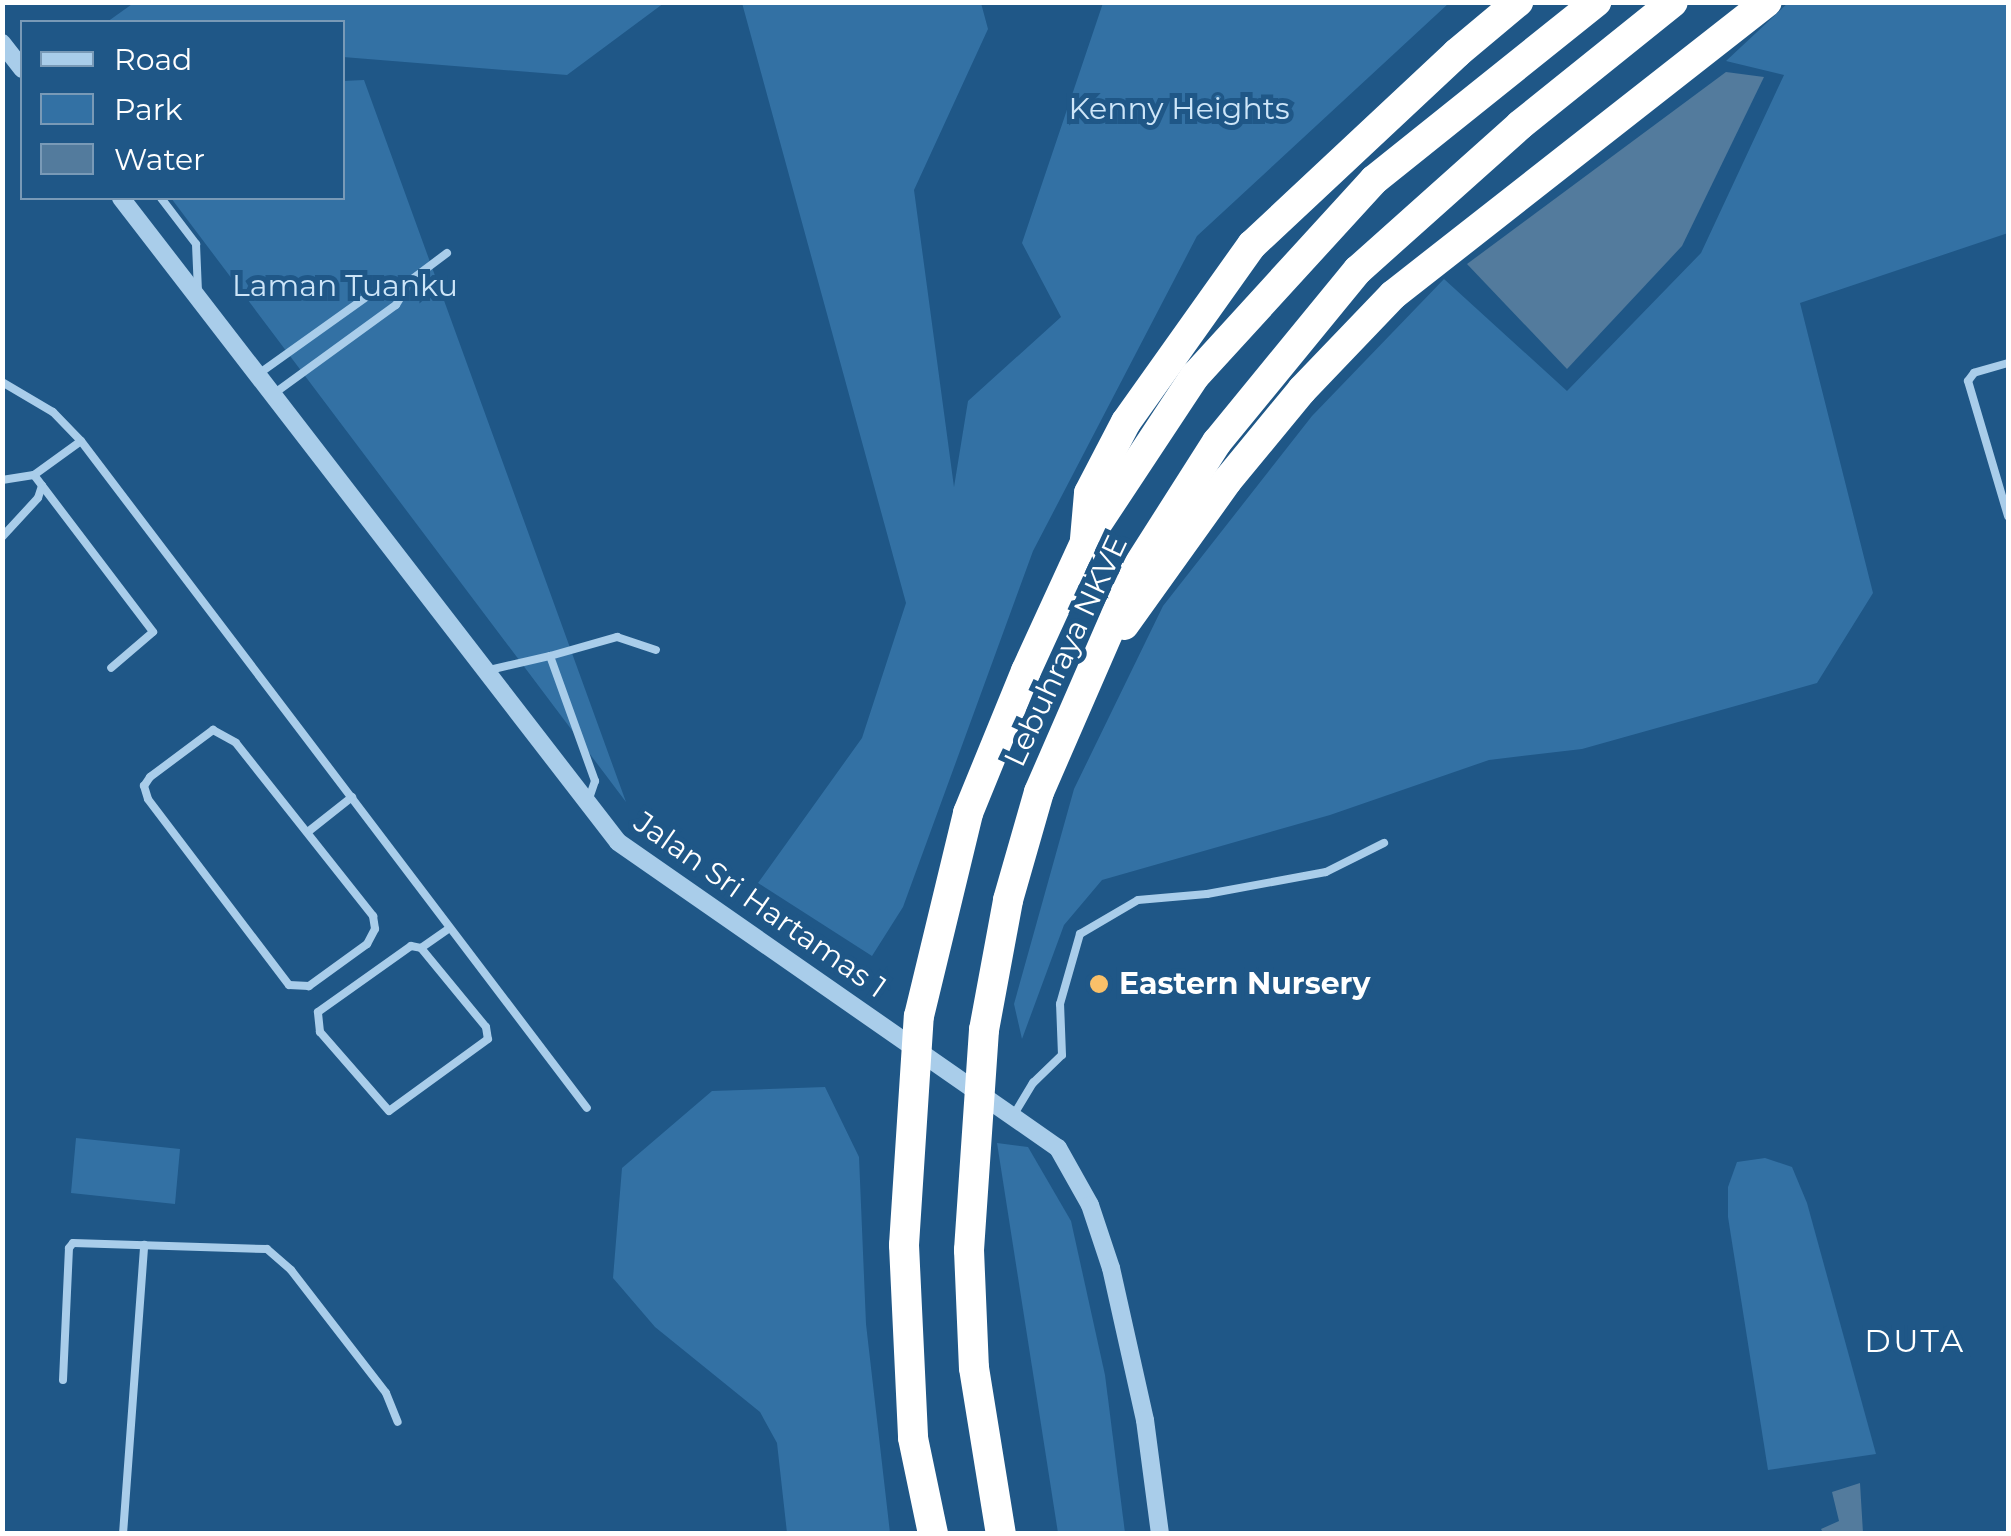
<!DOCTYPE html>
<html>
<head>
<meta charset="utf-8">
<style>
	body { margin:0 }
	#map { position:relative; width:2011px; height:1536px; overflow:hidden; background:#1f5787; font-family:Montserrat,sans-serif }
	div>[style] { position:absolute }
	.green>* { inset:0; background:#3371a4 }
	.water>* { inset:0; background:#537b9d }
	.service>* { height:8px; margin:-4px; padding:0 4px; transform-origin:4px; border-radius:4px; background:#a9cdea }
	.tertiary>* { height:18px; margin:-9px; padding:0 9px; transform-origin:9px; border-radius:9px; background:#a9cdea }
	.motorway>* { height:30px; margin:-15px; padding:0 15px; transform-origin:15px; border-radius:15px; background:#fff }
	.motorway-bridge>* { height:30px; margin:-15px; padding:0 15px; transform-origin:15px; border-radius:15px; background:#fff }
	.dots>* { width:28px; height:28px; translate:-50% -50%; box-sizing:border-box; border:5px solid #1f5787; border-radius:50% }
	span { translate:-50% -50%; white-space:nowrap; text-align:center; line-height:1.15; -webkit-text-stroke:10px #1f5787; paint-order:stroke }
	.park-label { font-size:30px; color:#cde5f8 }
	.street-label { font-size:30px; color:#fff }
	.poi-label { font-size:30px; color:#fff; font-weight:700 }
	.left { translate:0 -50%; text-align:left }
	.neighbourhood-label { font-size:32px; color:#fff; letter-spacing:2.5px }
	.frame { position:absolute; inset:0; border:5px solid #fff; pointer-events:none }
	.legend { position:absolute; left:20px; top:20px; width:325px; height:180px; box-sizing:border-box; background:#1f5787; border:2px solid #799ab7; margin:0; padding:12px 18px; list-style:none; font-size:30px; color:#fff }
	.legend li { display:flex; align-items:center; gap:20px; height:50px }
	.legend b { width:50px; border:2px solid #799ab7 }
</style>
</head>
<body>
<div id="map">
	<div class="green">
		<div style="clip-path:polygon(135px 2px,664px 2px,664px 3px,567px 75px,343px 57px,342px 22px,107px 22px)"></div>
		<div style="clip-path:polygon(1789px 2px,2008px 3px,2008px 233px,1800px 303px,1873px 593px,1817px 683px,1582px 749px,1489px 760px,1330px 815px,1102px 880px,1064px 925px,1022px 1039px,1014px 1004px,1074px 789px,1163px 606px,1312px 416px,1444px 279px,1567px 391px,1701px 253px,1784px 75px,1726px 61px)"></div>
		<div style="clip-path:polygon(742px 3px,981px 3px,988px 29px,914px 190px,954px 487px,968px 401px,1061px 317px,1022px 243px,1103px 3px,1449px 3px,1197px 236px,1033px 551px,903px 907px,872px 956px,758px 883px,862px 738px,906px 603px)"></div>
		<div style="clip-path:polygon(364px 80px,626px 802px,171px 198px,342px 198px,343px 81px)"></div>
		<div style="clip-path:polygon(825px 1087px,859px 1157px,866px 1324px,890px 1533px,787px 1533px,777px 1443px,760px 1412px,655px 1327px,613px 1278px,622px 1168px,712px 1091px)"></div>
		<div style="clip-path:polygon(76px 1138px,180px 1149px,175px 1204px,71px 1193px)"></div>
		<div style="clip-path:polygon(997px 1143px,1028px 1147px,1071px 1221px,1105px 1375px,1125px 1533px,1058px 1533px)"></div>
		<div style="clip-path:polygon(1765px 1158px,1792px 1167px,1807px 1203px,1876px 1454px,1768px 1470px,1728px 1217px,1728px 1187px,1737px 1162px)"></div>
	</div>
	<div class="water">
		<div style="clip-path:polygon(1726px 72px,1764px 77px,1682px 246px,1567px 369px,1467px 264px)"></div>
		<div style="clip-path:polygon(1860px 1483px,1863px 1533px,1823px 1533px,1821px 1529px,1839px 1521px,1832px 1492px)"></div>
	</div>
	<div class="service">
		<div style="left:161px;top:198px;width:58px;rotate:52.7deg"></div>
		<div style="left:196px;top:244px;width:47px;rotate:87.6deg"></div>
		<div style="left:2008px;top:363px;width:35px;rotate:164deg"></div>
		<div style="left:1974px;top:373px;width:10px;rotate:127deg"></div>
		<div style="left:1968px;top:381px;width:141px;rotate:73.5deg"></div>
		<div style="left:257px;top:375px;width:155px;rotate:-35.5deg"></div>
		<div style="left:383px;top:285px;width:28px;rotate:-10deg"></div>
		<div style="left:2px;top:382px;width:59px;rotate:30.5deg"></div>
		<div style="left:53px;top:412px;width:40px;rotate:46deg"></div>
		<div style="left:81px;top:441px;width:837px;rotate:52.82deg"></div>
		<div style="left:272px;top:395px;width:153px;rotate:-36deg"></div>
		<div style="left:396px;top:305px;width:29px;rotate:-59deg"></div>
		<div style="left:411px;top:280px;width:45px;rotate:-36.9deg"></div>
		<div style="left:81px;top:441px;width:58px;rotate:144.1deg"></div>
		<div style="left:34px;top:475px;width:197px;rotate:52.8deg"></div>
		<div style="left:153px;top:632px;width:55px;rotate:139.4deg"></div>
		<div style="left:2px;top:480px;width:32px;rotate:-9deg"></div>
		<div style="left:2px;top:537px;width:53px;rotate:-47.3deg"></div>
		<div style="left:38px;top:498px;width:13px;rotate:-72deg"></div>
		<div style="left:550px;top:656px;width:70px;rotate:-15.8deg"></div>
		<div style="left:617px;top:637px;width:41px;rotate:18.4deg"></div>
		<div style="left:485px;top:671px;width:67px;rotate:-13deg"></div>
		<div style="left:550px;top:656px;width:133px;rotate:70.2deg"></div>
		<div style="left:595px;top:781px;width:21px;rotate:109deg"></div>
		<div style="left:213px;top:730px;width:26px;rotate:29deg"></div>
		<div style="left:236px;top:743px;width:221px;rotate:51.6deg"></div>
		<div style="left:373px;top:916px;width:13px;rotate:81deg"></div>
		<div style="left:375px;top:929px;width:17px;rotate:118deg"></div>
		<div style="left:367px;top:944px;width:72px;rotate:144.1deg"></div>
		<div style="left:309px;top:986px;width:20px;rotate:-177deg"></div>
		<div style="left:289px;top:985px;width:233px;rotate:-127.2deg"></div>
		<div style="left:148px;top:799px;width:14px;rotate:-107deg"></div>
		<div style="left:144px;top:786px;width:11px;rotate:-56deg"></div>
		<div style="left:150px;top:777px;width:79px;rotate:-36.7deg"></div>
		<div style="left:309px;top:831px;width:55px;rotate:-38.3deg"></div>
		<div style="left:421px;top:948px;width:102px;rotate:50.6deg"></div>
		<div style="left:486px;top:1027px;width:12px;rotate:81deg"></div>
		<div style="left:488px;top:1039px;width:122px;rotate:144deg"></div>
		<div style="left:389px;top:1111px;width:105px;rotate:-131.1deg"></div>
		<div style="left:320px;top:1032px;width:20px;rotate:-96deg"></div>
		<div style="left:318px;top:1012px;width:114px;rotate:-35.4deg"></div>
		<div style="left:411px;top:946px;width:10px;rotate:11deg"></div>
		<div style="left:421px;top:948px;width:35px;rotate:-35deg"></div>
		<div style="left:1013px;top:1116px;width:39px;rotate:-59deg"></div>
		<div style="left:1033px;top:1083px;width:40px;rotate:-44deg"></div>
		<div style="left:1062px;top:1055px;width:51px;rotate:-92.2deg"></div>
		<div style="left:1060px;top:1004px;width:73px;rotate:-74.1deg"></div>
		<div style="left:1080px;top:934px;width:67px;rotate:-30.4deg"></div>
		<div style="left:1138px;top:900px;width:69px;rotate:-5deg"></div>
		<div style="left:1207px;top:894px;width:121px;rotate:-10.5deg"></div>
		<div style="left:1326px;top:872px;width:65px;rotate:-26.6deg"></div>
		<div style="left:63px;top:1380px;width:132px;rotate:-87.4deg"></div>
		<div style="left:69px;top:1248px;width:6px;rotate:-51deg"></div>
		<div style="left:73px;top:1243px;width:194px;rotate:1.8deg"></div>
		<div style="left:267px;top:1249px;width:32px;rotate:41deg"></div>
		<div style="left:291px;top:1270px;width:155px;rotate:52.3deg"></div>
		<div style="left:386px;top:1393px;width:31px;rotate:68deg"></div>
		<div style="left:123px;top:1534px;width:290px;rotate:-85.8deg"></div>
	</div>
	<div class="tertiary">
		<div style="left:2px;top:43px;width:33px;rotate:52deg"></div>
		<div style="left:121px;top:198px;width:813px;rotate:52.34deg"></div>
		<div style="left:618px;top:842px;width:536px;rotate:34.82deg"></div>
		<div style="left:1058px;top:1148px;width:65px;rotate:60.7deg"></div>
		<div style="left:1090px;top:1205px;width:66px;rotate:71.6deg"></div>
		<div style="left:1111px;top:1268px;width:156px;rotate:77.4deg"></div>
		<div style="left:1145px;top:1420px;width:115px;rotate:82.5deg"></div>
	</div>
	<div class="motorway">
		<div style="left:1085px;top:539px;width:46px;rotate:-85deg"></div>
		<div style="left:1089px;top:493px;width:80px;rotate:-62.5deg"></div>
		<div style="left:1126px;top:422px;width:217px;rotate:-54.6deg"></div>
		<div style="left:1252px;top:245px;width:281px;rotate:-43.1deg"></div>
		<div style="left:1457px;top:53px;width:80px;rotate:-39.9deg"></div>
		<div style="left:1124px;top:625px;width:177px;rotate:-54.4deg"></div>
		<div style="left:1227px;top:481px;width:118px;rotate:-50.5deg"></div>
		<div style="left:1302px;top:390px;width:132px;rotate:-46.2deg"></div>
		<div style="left:1393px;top:295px;width:475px;rotate:-38.1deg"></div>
		<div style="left:1008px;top:900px;width:112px;rotate:-74deg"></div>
		<div style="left:1039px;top:792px;width:243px;rotate:-66.5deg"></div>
		<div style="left:1136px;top:569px;width:151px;rotate:-57.5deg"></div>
		<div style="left:1217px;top:442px;width:222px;rotate:-50.7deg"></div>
		<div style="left:1358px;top:270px;width:217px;rotate:-41.8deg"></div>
		<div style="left:1520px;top:125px;width:196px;rotate:-38.8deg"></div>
		<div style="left:919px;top:1016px;width:209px;rotate:-76.4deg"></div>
		<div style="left:968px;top:813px;width:153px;rotate:-67.8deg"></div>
		<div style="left:1026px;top:671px;width:142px;rotate:-65.4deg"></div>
		<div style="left:1085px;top:542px;width:199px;rotate:-56.5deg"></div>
		<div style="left:1195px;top:376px;width:265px;rotate:-47.6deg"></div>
		<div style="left:1374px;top:180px;width:285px;rotate:-38.7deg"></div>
		<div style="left:904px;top:1245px;width:193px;rotate:87.3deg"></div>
		<div style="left:913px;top:1438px;width:98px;rotate:78.2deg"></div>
		<div style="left:969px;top:1250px;width:118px;rotate:87.6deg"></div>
		<div style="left:974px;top:1368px;width:168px;rotate:80.8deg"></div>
	</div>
	<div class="motorway-bridge">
		<div style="left:904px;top:1245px;width:229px;rotate:-86.3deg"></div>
		<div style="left:969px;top:1250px;width:221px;rotate:-86.1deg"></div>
		<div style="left:984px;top:1030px;width:132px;rotate:-79.5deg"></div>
	</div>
	<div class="dots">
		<div style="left:1099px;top:984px;background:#f9c069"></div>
	</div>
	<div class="park-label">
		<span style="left:1179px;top:109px">Kenny Heights</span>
		<span style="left:345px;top:286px">Laman Tuanku</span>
	</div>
	<div class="street-label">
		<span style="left:1066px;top:651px;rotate:-65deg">Lebuhraya NKVE</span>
		<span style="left:760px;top:905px;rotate:35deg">Jalan Sri Hartamas 1</span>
	</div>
	<div class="poi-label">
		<span class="left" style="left:1119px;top:984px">Eastern Nursery</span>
	</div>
	<div class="neighbourhood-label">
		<span style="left:1915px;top:1341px">DUTA</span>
	</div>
	<div class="frame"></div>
	<ul class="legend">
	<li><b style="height:12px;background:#a9cdea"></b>Road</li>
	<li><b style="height:28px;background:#3371a4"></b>Park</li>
	<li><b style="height:28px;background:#537b9d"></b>Water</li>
	</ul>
</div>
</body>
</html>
